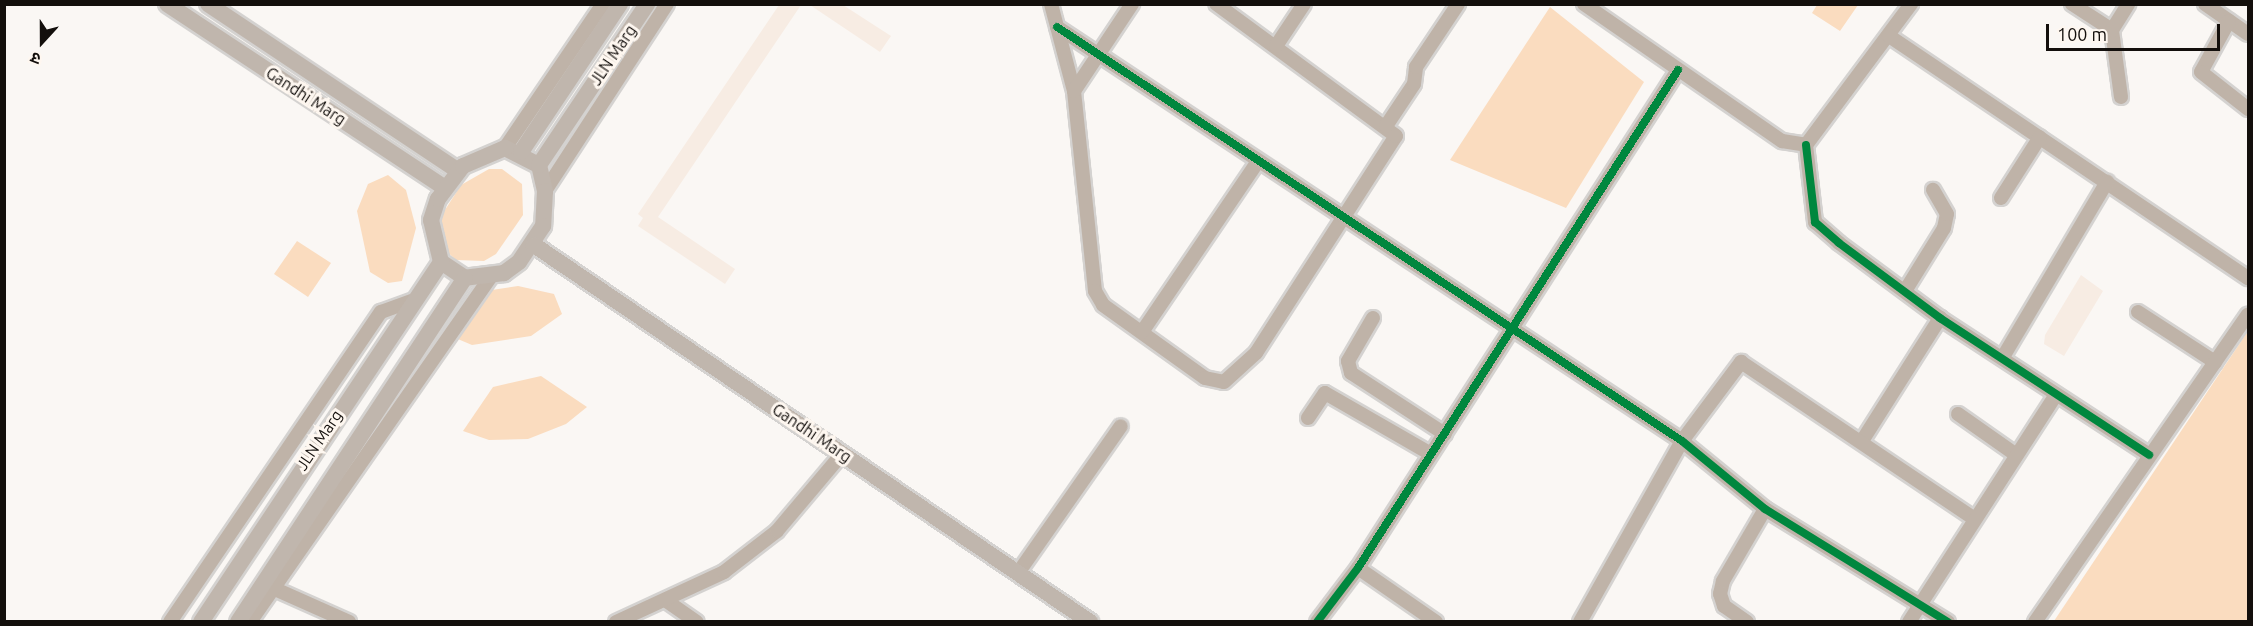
<!DOCTYPE html>
<html>
<head>
<meta charset="utf-8">
<style>
	body { margin:0 }
	#map { position:relative; width:2253px; height:626px; overflow:hidden; background:#faf7f4; font-family:Ubuntu,"Noto Sans Devanagari",sans-serif }
	div>[style] { position:absolute }
	.built>* { inset:0; background:#f7ece3 }
	.green>* { inset:0; background:#fadcbf }
	.roads { filter:drop-shadow(2px 0 #d4d2d0) drop-shadow(-2px 0 #d4d2d0) drop-shadow(0 2px #d4d2d0) drop-shadow(0 -2px #d4d2d0) }
	.minor>* { height:14px; margin:-7px; padding:0 7px; transform-origin:7px; border-radius:7px; background:#bfb3a8 }
	.major>* { height:16px; margin:-8px; padding:0 8px; transform-origin:8px; border-radius:8px; background:#c0b6ad }
	.cycleway>* { height:8px; margin:-4px; padding:0 4px; transform-origin:4px; border-radius:4px; background:#00873e }
	span { translate:-50% -50%; white-space:nowrap; text-align:center; line-height:1.15; -webkit-text-stroke:6px #fef7f0; paint-order:stroke }
	.street-label { font-size:16px; color:#130f0c }
	.frame { position:absolute; inset:0; border:6px solid #130f0c; pointer-events:none }
	.north { position:absolute; left:12px; top:12px; width:60px; height:60px; -webkit-text-stroke:4px #fef7f0; paint-order:stroke; rotate:201deg; font-size:16px; font-weight:700; line-height:24px; text-align:center; color:#130f0c }
	.north::after { content:''; display:block; margin:auto; width:21px; height:27px; background:#130f0c; clip-path:polygon(50% 0,100% 100%,50% 72%,0 100%) }
	.scale { position:absolute; left:2046px; top:24px; width:174px; height:27px; box-sizing:border-box; border:3px solid #130f0c; border-top:0; padding-left:8px; font-size:18px; line-height:21px; white-space:nowrap; color:#130f0c; -webkit-text-stroke:4px #fef7f0; paint-order:stroke }
</style>
</head>
<body>
<div id="map">
	<div class="built">
		<div style="clip-path:polygon(779px 5px,801px 5px,658px 217px,735px 269px,725px 284px,638px 226px,643px 218px,638px 214px)"></div>
		<div style="clip-path:polygon(810px 5px,843px 5px,891px 36px,880px 52px)"></div>
		<div style="clip-path:polygon(2081px 275px,2103px 291px,2064px 356px,2044px 344px,2045px 335px)"></div>
	</div>
	<div class="green">
		<div style="clip-path:polygon(1817px 5px,1817px 4px,1858px 5px,1840px 31px,1812px 13px)"></div>
		<div style="clip-path:polygon(1550px 7px,1644px 82px,1566px 208px,1450px 160px)"></div>
		<div style="clip-path:polygon(489px 169px,502px 169px,522px 184px,523px 215px,496px 254px,484px 261px,456px 260px,446px 251px,439px 227px,443px 213px,461px 185px)"></div>
		<div style="clip-path:polygon(388px 175px,406px 190px,416px 228px,402px 281px,388px 283px,370px 272px,357px 211px,368px 184px)"></div>
		<div style="clip-path:polygon(297px 241px,331px 263px,308px 297px,274px 274px)"></div>
		<div style="clip-path:polygon(518px 286px,554px 294px,562px 314px,531px 336px,472px 345px,453px 337px,485px 291px)"></div>
		<div style="clip-path:polygon(2248px 331px,2248px 621px,2054px 621px)"></div>
		<div style="clip-path:polygon(541px 376px,587px 407px,566px 424px,528px 439px,489px 440px,463px 431px,493px 387px)"></div>
	</div>
	<div class="roads">
		<div class="minor">
			<div style="left:1051px;top:4px;width:90px;rotate:75.2deg"></div>
			<div style="left:1074px;top:91px;width:201px;rotate:84deg"></div>
			<div style="left:1095px;top:291px;width:16px;rotate:60deg"></div>
			<div style="left:1103px;top:305px;width:125px;rotate:35.6deg"></div>
			<div style="left:1205px;top:378px;width:19px;rotate:12deg"></div>
			<div style="left:1224px;top:382px;width:43px;rotate:-42.2deg"></div>
			<div style="left:1256px;top:353px;width:258px;rotate:-57.2deg"></div>
			<div style="left:1396px;top:136px;width:223px;rotate:-143.7deg"></div>
			<div style="left:1584px;top:4px;width:241px;rotate:34.7deg"></div>
			<div style="left:1782px;top:141px;width:24px;rotate:9deg"></div>
			<div style="left:1806px;top:145px;width:176px;rotate:-53.3deg"></div>
			<div style="left:2072px;top:4px;width:48px;rotate:33deg"></div>
			<div style="left:2205px;top:4px;width:52px;rotate:34.9deg"></div>
			<div style="left:2229px;top:21px;width:58px;rotate:118.8deg"></div>
			<div style="left:2201px;top:72px;width:60px;rotate:38.2deg"></div>
			<div style="left:1057px;top:27px;width:750px;rotate:33.52deg"></div>
			<div style="left:1682px;top:441px;width:107px;rotate:39.3deg"></div>
			<div style="left:1765px;top:509px;width:215px;rotate:31.7deg"></div>
			<div style="left:1889px;top:36px;width:433px;rotate:34deg"></div>
			<div style="left:1276px;top:46px;width:50px;rotate:-56.3deg"></div>
			<div style="left:1074px;top:91px;width:105px;rotate:-56.3deg"></div>
			<div style="left:2121px;top:97px;width:68px;rotate:-97.7deg"></div>
			<div style="left:2112px;top:30px;width:31px;rotate:-58deg"></div>
			<div style="left:1386px;top:126px;width:50px;rotate:-56.3deg"></div>
			<div style="left:1414px;top:84px;width:17px;rotate:-83deg"></div>
			<div style="left:1416px;top:67px;width:76px;rotate:-56.3deg"></div>
			<div style="left:1806px;top:145px;width:78px;rotate:83.3deg"></div>
			<div style="left:1815px;top:222px;width:32px;rotate:41deg"></div>
			<div style="left:1839px;top:243px;width:126px;rotate:36.6deg"></div>
			<div style="left:1940px;top:318px;width:250px;rotate:33.2deg"></div>
			<div style="left:505px;top:148px;width:174px;rotate:-55.8deg"></div>
			<div style="left:545px;top:191px;width:223px;rotate:-56.9deg"></div>
			<div style="left:2001px;top:198px;width:72px;rotate:-57.4deg"></div>
			<div style="left:1905px;top:291px;width:74px;rotate:-58.2deg"></div>
			<div style="left:1944px;top:228px;width:14px;rotate:-78deg"></div>
			<div style="left:1947px;top:214px;width:28px;rotate:-120deg"></div>
			<div style="left:2138px;top:312px;width:92px;rotate:33deg"></div>
			<div style="left:1373px;top:318px;width:50px;rotate:120.2deg"></div>
			<div style="left:1348px;top:361px;width:12px;rotate:76deg"></div>
			<div style="left:1351px;top:373px;width:112px;rotate:33deg"></div>
			<div style="left:1142px;top:332px;width:204px;rotate:-55.8deg"></div>
			<div style="left:2003px;top:357px;width:204px;rotate:-59.3deg"></div>
			<div style="left:1958px;top:414px;width:70px;rotate:35.1deg"></div>
			<div style="left:1308px;top:418px;width:30px;rotate:-56deg"></div>
			<div style="left:1325px;top:393px;width:122px;rotate:29.9deg"></div>
			<div style="left:1862px;top:441px;width:146px;rotate:-57.6deg"></div>
			<div style="left:1358px;top:568px;width:95px;rotate:34.7deg"></div>
			<div style="left:1018px;top:573px;width:179px;rotate:-55deg"></div>
			<div style="left:266px;top:585px;width:91px;rotate:24deg"></div>
			<div style="left:668px;top:602px;width:35px;rotate:35deg"></div>
			<div style="left:170px;top:622px;width:375px;rotate:-55.8deg"></div>
			<div style="left:381px;top:312px;width:38px;rotate:-20deg"></div>
			<div style="left:250px;top:622px;width:419px;rotate:-55.1deg"></div>
			<div style="left:616px;top:622px;width:119px;rotate:-24.8deg"></div>
			<div style="left:724px;top:572px;width:67px;rotate:-37.7deg"></div>
			<div style="left:777px;top:531px;width:99px;rotate:-49.9deg"></div>
			<div style="left:1317px;top:622px;width:68px;rotate:-52.8deg"></div>
			<div style="left:1358px;top:568px;width:592px;rotate:-57.28deg"></div>
			<div style="left:1580px;top:622px;width:208px;rotate:-60.6deg"></div>
			<div style="left:1682px;top:441px;width:99px;rotate:-53.2deg"></div>
			<div style="left:1741px;top:362px;width:280px;rotate:33.9deg"></div>
			<div style="left:1747px;top:622px;width:28px;rotate:-145deg"></div>
			<div style="left:1724px;top:606px;width:13px;rotate:-108deg"></div>
			<div style="left:1720px;top:594px;width:13px;rotate:-77deg"></div>
			<div style="left:1723px;top:581px;width:83px;rotate:-59.7deg"></div>
			<div style="left:1909px;top:622px;width:269px;rotate:-57.1deg"></div>
			<div style="left:2035px;top:622px;width:374px;rotate:-55.3deg"></div>
		</div>
		<div class="major">
			<div style="left:167px;top:4px;width:333px;rotate:33.5deg"></div>
			<div style="left:208px;top:4px;width:301px;rotate:33.7deg"></div>
			<div style="left:505px;top:148px;width:38px;rotate:27deg"></div>
			<div style="left:539px;top:165px;width:27px;rotate:77deg"></div>
			<div style="left:545px;top:191px;width:35px;rotate:93deg"></div>
			<div style="left:543px;top:226px;width:43px;rotate:123.7deg"></div>
			<div style="left:519px;top:262px;width:19px;rotate:144deg"></div>
			<div style="left:504px;top:273px;width:39px;rotate:173deg"></div>
			<div style="left:465px;top:278px;width:29px;rotate:-146deg"></div>
			<div style="left:441px;top:262px;width:43px;rotate:-103.4deg"></div>
			<div style="left:431px;top:220px;width:22px;rotate:-72deg"></div>
			<div style="left:438px;top:199px;width:41px;rotate:-52.9deg"></div>
			<div style="left:463px;top:166px;width:46px;rotate:-23.2deg"></div>
			<div style="left:521px;top:152px;width:178px;rotate:-56.2deg"></div>
			<div style="left:539px;top:165px;width:194px;rotate:-56.1deg"></div>
			<div style="left:534px;top:245px;width:672px;rotate:34.14deg"></div>
			<div style="left:201px;top:622px;width:433px;rotate:-56.3deg"></div>
			<div style="left:238px;top:622px;width:412px;rotate:-56.6deg"></div>
		</div>
	</div>
	<div class="cycleway">
		<div style="left:1057px;top:27px;width:750px;rotate:33.52deg"></div>
		<div style="left:1682px;top:441px;width:107px;rotate:39.3deg"></div>
		<div style="left:1765px;top:509px;width:215px;rotate:31.7deg"></div>
		<div style="left:1806px;top:145px;width:78px;rotate:83.3deg"></div>
		<div style="left:1815px;top:222px;width:32px;rotate:41deg"></div>
		<div style="left:1839px;top:243px;width:126px;rotate:36.6deg"></div>
		<div style="left:1940px;top:318px;width:250px;rotate:33.2deg"></div>
		<div style="left:1317px;top:622px;width:68px;rotate:-52.8deg"></div>
		<div style="left:1358px;top:568px;width:592px;rotate:-57.28deg"></div>
	</div>
	<div class="street-label">
		<span style="left:613px;top:55px;rotate:-56deg">JLN Marg</span>
		<span style="left:306px;top:96px;rotate:33deg">Gandhi Marg</span>
		<span style="left:812px;top:433px;rotate:34deg">Gandhi Marg</span>
		<span style="left:319px;top:440px;rotate:-56deg">JLN Marg</span>
	</div>
	<div class="frame"></div>
	<div class="north">उ</div>
	<div class="scale">100 m</div>
</div>
</body>
</html>
